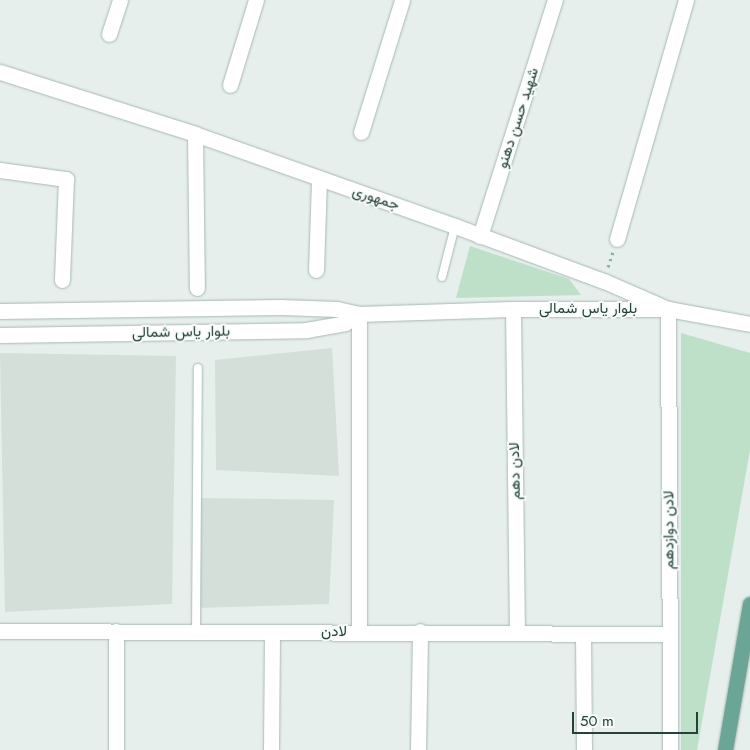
<!DOCTYPE html>
<html>
<head>
<meta charset="utf-8">
<style>
  body { margin:0 }
  #map { position:relative; width:750px; height:750px; overflow:hidden; background:#e6efeb; font-family:Jost,Vazirmatn,sans-serif }
  div>[style] { position:absolute }
  .built>* { inset:0; background:#d4dfda }
  .green>* { inset:0; background:#bfe0c8 }
  .path>* { height:3px; margin-top:-1.5px; transform-origin:0; background:repeating-linear-gradient(90deg,#86b3a5 0 2.5px,transparent 0 6.5px) }
  .roads { filter:drop-shadow(0 0 1px #a8b8b2) drop-shadow(0 0 1px #a8b8b2) }
  .service>* { height:8px; margin:-4px; padding:0 4px; transform-origin:4px; border-radius:4px; background:#fff }
  .minor>* { height:15px; margin:-7.5px; padding:0 7.5px; transform-origin:7.5px; border-radius:7.5px; background:#fff }
  .tertiary>* { height:15px; margin:-7.5px; padding:0 7.5px; transform-origin:7.5px; border-radius:7.5px; background:#fff }
  .primary>* { height:15px; margin:-7.5px; padding:0 7.5px; transform-origin:7.5px; border-radius:7.5px; background:#6aa596 }
  span { translate:-50% -50%; white-space:nowrap; text-align:center; line-height:1.15; -webkit-text-stroke:4px #f7fbf9; paint-order:stroke }
  .street-label { font-size:15px; color:#24423a }
  .scale { position:absolute; left:572px; top:712px; width:126px; height:22px; box-sizing:border-box; border:2px solid #24423a; border-top:0; padding-left:6px; font-size:15px; line-height:18px; white-space:nowrap; color:#24423a; -webkit-text-stroke:4px #f7fbf9; paint-order:stroke }
</style>
</head>
<body>
<div id="map">
  <div class="built">
    <div style="clip-path:polygon(332px 348px,339px 476px,216px 470px,215px 360px)"></div>
    <div style="clip-path:polygon(0 353px,176px 356px,172px 604px,5px 612px)"></div>
    <div style="clip-path:polygon(197px 498px,334px 500px,329px 604px,197px 608px)"></div>
  </div>
  <div class="green">
    <div style="clip-path:polygon(470px 246px,569px 279px,581px 295px,456px 298px)"></div>
    <div style="clip-path:polygon(681px 333px,750px 353px,750px 450px,697px 750px,681px 750px)"></div>
  </div>
  <div class="path">
    <div style="left:608px;top:267px;width:16px;rotate:-72deg"></div>
  </div>
  <div class="roads">
    <div class="service">
      <div style="left:442px;top:277px;width:53px;rotate:-75.7deg"></div>
      <div style="left:196px;top:632px;width:264px;rotate:-89.6deg"></div>
    </div>
    <div class="minor">
      <div style="left:109px;top:34px;width:36px;rotate:-72deg"></div>
      <div style="left:230px;top:85px;width:89px;rotate:-73deg"></div>
      <div style="left:361px;top:132px;width:138px;rotate:-72.7deg"></div>
      <div style="left:195px;top:134px;width:154px;rotate:89.3deg"></div>
      <div style="left:0;top:170px;width:67px;rotate:7.8deg"></div>
      <div style="left:66px;top:179px;width:101px;rotate:92.3deg"></div>
      <div style="left:617px;top:239px;width:249px;rotate:-73.9deg"></div>
      <div style="left:316px;top:270px;width:92px;rotate:-88.1deg"></div>
      <div style="left:513px;top:309px;width:324px;rotate:89.3deg"></div>
      <div style="left:668px;top:309px;width:441px;rotate:89.7deg"></div>
      <div style="left:359px;top:314px;width:318px;rotate:90deg"></div>
      <div style="left:0;top:631px;width:669px;rotate:0.26deg"></div>
      <div style="left:583px;top:634px;width:116px;rotate:89.5deg"></div>
      <div style="left:116px;top:750px;width:119px;rotate:-90deg"></div>
      <div style="left:271px;top:750px;width:118px;rotate:-89.5deg"></div>
      <div style="left:418px;top:750px;width:119px;rotate:-89deg"></div>
    </div>
    <div class="tertiary">
      <div style="left:0;top:72px;width:205px;rotate:17.6deg"></div>
      <div style="left:195px;top:134px;width:276px;rotate:19.5deg"></div>
      <div style="left:455px;top:226px;width:159px;rotate:20.3deg"></div>
      <div style="left:604px;top:281px;width:70px;rotate:23.6deg"></div>
      <div style="left:668px;top:309px;width:83px;rotate:10.4deg"></div>
      <div style="left:480px;top:236px;width:248px;rotate:-72.4deg"></div>
      <div style="left:0;top:311px;width:281px;rotate:-0.8deg"></div>
      <div style="left:281px;top:307px;width:56px;rotate:2deg"></div>
      <div style="left:337px;top:309px;width:23px;rotate:13deg"></div>
      <div style="left:359px;top:314px;width:154px;rotate:-1.9deg"></div>
      <div style="left:513px;top:309px;width:150px"></div>
      <div style="left:0;top:335px;width:306px;rotate:-0.9deg"></div>
      <div style="left:306px;top:330px;width:40px;rotate:-10deg"></div>
      <div style="left:345px;top:323px;width:17px;rotate:-33deg"></div>
    </div>
    <div class="primary">
      <div style="left:725px;top:750px;width:148px;rotate:-80.3deg"></div>
    </div>
  </div>
  <div class="street-label">
    <span style="left:518px;top:118px;rotate:-72deg">شهید حسن دهنو</span>
    <span style="left:376px;top:198px;rotate:19deg">جمهوری</span>
    <span style="left:588px;top:309px">بلوار یاس شمالی</span>
    <span style="left:181px;top:332px;rotate:-1deg">بلوار یاس شمالی</span>
    <span style="left:515px;top:471px;rotate:-91deg">لادن دهم</span>
    <span style="left:669px;top:530px;rotate:-90deg">لادن دوازدهم</span>
    <span style="left:334px;top:632px">لادن</span>
  </div>
  <div class="scale">50 m</div>
</div>
</body>
</html>
